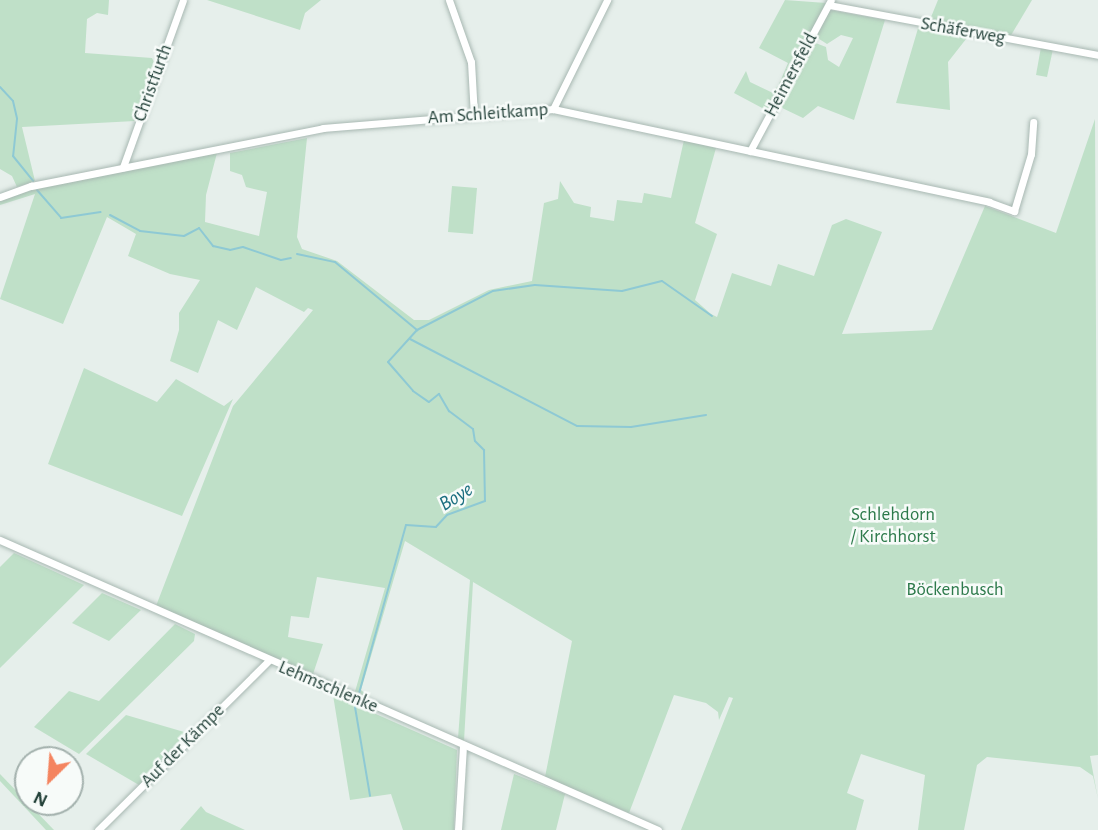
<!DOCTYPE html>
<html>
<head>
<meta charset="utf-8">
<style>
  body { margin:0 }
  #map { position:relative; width:1098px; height:830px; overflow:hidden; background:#e6efeb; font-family:"Alegreya Sans",sans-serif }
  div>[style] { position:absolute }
  .green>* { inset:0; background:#bfe0c8 }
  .stream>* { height:2px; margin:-1px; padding:0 1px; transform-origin:1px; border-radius:1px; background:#8ec9d4 }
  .roads { filter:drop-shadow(0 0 2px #a8b8b2) drop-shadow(0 0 2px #a8b8b2) }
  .street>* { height:7px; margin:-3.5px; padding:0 3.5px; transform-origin:3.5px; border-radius:3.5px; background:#fff }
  span { translate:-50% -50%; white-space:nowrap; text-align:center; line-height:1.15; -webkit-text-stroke:5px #f7fbf9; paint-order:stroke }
  .street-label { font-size:19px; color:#24423a }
  .park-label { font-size:19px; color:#2d7a4b }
  .water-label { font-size:21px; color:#1c6f80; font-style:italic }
  .north { position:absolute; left:14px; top:746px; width:70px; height:70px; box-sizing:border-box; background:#f7fbf9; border:2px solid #a3b1ad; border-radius:50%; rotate:205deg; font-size:19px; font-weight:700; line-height:28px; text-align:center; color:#24423a }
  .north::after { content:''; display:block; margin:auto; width:24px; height:32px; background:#f4845f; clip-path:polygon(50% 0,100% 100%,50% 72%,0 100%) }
</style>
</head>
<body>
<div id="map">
  <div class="green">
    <div style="clip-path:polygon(0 0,109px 0,108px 15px,97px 13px,87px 19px,85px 53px,152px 58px,155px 64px,135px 121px,22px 127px,35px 181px,17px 187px,12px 176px,0 169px)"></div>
    <div style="clip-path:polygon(207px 0,321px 0,305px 13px,300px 30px)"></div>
    <div style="clip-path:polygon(785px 0,826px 3px,768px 111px,734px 93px,746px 71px,750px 82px,773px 93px,780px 82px,788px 63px,759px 48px)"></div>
    <div style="clip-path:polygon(938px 0,1032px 0,1010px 37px,929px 22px)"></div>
    <div style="clip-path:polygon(830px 10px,885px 20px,854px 120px,818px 106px,803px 118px,778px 106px,813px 42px,826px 47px,828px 60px,839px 67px,853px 38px,841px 35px,827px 44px,816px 37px)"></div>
    <div style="clip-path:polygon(919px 25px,970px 34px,948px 62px,950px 110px,896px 103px)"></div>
    <div style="clip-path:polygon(1041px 47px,1053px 49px,1047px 77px,1036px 75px)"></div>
    <div style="clip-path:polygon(1095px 119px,1098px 755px,1090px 756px,1098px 799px,1093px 776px,1080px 767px,987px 757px,977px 765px,964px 830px,918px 830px,925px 775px,861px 754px,847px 793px,864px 800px,856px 830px,681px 830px,733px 698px,729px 697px,719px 720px,718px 712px,706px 703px,674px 695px,629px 813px,545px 777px,572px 641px,473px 582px,464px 741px,458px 738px,470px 580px,405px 541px,361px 690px,375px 703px,354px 695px,385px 588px,317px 577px,309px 618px,291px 616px,288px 637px,323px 644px,312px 677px,156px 606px,233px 406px,313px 310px,308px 308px,304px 312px,256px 287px,237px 330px,218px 320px,198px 373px,170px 361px,179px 330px,179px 313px,200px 280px,170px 274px,128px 256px,136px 234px,107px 217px,63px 324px,0 299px,35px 194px,0 205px,0 200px,50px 185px,217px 153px,206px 195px,205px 222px,259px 236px,267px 192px,246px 187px,242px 175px,230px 171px,230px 153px,307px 138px,297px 237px,302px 249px,337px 261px,414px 320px,429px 320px,489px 290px,532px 281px,544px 203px,558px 199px,560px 181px,574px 203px,591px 207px,590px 217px,614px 221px,617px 200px,642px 203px,644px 193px,671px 198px,684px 140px,716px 148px,695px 223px,717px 234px,695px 300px,711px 314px,717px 317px,732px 273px,771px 286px,778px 264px,814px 276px,832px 225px,846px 219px,882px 232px,842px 334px,932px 330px,985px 206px,1056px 233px)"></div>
    <div style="clip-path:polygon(452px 186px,477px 188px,473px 234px,448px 232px)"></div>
    <div style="clip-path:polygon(84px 368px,157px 402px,176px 379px,224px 406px,233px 399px,182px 516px,48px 464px)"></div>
    <div style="clip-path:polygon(14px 553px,84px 585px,0 668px,0 567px)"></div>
    <div style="clip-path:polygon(102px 593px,141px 610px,109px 641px,72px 623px)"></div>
    <div style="clip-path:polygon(175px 624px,195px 634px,194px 641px,79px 754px,34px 727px,69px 691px,99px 701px)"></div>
    <div style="clip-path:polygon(333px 695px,457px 750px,454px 830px,403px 830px,391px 794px,350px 800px)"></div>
    <div style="clip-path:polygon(126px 715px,191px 734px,139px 785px,86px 754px)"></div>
    <div style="clip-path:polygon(0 774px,54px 830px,46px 830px,0 781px)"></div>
    <div style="clip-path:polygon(514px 774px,565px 794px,556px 830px,501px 830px)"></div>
    <div style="clip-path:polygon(201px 806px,206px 812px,245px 830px,180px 830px)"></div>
  </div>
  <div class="stream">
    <div style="left:0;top:87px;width:19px;rotate:47deg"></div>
    <div style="left:13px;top:101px;width:18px;rotate:77deg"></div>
    <div style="left:17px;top:119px;width:37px;rotate:96deg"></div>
    <div style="left:13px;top:156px;width:32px;rotate:51deg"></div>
    <div style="left:37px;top:190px;width:37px;rotate:49deg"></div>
    <div style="left:61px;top:218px;width:40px;rotate:-8.5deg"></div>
    <div style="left:110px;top:215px;width:34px;rotate:28deg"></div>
    <div style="left:140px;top:231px;width:44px;rotate:6.5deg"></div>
    <div style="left:184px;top:236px;width:17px;rotate:-28deg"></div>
    <div style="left:199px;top:228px;width:23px;rotate:52deg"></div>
    <div style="left:213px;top:246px;width:17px;rotate:13deg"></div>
    <div style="left:230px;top:250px;width:13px;rotate:-13deg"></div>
    <div style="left:243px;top:247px;width:40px;rotate:18.9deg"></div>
    <div style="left:281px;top:260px;width:10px;rotate:-11deg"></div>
    <div style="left:297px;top:254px;width:39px;rotate:12deg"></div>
    <div style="left:335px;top:262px;width:107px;rotate:39.7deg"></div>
    <div style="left:417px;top:330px;width:43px;rotate:132.2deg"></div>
    <div style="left:388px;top:362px;width:38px;rotate:49deg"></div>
    <div style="left:413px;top:391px;width:19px;rotate:35deg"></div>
    <div style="left:429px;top:402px;width:13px;rotate:-39deg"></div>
    <div style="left:439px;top:394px;width:20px;rotate:60deg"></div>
    <div style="left:449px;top:411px;width:30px;rotate:37deg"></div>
    <div style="left:473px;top:429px;width:12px;rotate:81deg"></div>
    <div style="left:475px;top:441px;width:13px;rotate:45deg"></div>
    <div style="left:484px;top:450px;width:51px;rotate:88.9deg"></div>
    <div style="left:485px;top:501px;width:40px;rotate:159.8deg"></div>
    <div style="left:447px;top:515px;width:16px;rotate:133deg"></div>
    <div style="left:436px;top:527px;width:30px;rotate:-176deg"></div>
    <div style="left:406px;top:525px;width:174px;rotate:105.6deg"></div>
    <div style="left:417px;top:330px;width:85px;rotate:-27.2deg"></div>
    <div style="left:493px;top:291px;width:42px;rotate:-8.1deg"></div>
    <div style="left:535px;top:285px;width:87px;rotate:3.9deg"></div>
    <div style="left:622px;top:291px;width:41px;rotate:-14deg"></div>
    <div style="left:662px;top:281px;width:61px;rotate:35deg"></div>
    <div style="left:410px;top:339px;width:188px;rotate:27.5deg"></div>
    <div style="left:577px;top:426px;width:54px;rotate:1.1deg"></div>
    <div style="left:631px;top:427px;width:76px;rotate:-9.1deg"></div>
    <div style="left:355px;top:707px;width:90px;rotate:80.4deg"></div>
  </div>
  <div class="roads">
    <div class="street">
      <div style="left:449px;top:0;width:66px;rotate:70.5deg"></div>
      <div style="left:471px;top:62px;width:53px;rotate:86.8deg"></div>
      <div style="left:829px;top:5px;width:274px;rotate:10.5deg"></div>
      <div style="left:553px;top:109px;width:122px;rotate:-63.6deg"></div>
      <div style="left:750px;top:151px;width:171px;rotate:-61.8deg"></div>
      <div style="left:123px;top:167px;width:177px;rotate:-70.2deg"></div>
      <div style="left:0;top:197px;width:33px;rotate:-20deg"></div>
      <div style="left:31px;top:186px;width:298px;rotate:-11.2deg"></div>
      <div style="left:323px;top:128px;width:231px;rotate:-4.7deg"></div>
      <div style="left:553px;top:109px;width:446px;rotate:12deg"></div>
      <div style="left:989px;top:202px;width:27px;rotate:20deg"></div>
      <div style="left:1014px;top:211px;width:59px;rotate:-73.4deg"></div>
      <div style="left:1031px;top:154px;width:32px;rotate:-86deg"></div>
      <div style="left:0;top:540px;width:719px;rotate:23.78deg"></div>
      <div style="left:98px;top:830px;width:240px;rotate:-44.8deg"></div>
      <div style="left:458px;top:830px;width:85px;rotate:-86.6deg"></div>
    </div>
  </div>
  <div class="street-label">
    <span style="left:963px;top:31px;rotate:10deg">Schäferweg</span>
    <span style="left:791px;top:75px;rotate:-62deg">Heimersfeld</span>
    <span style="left:153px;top:83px;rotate:-70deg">Christfurth</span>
    <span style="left:488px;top:114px;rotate:-4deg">Am Schleitkamp</span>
    <span style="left:328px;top:687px;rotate:23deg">Lehmschlenke</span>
    <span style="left:183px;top:746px;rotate:-45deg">Auf der Kämpe</span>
  </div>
  <div class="park-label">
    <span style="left:893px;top:526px">Schlehdorn<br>/ Kirchhorst</span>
    <span style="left:955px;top:590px">Böckenbusch</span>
  </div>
  <div class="water-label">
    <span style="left:456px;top:497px;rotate:-31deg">Boye</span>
  </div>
  <div class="north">N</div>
</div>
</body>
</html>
